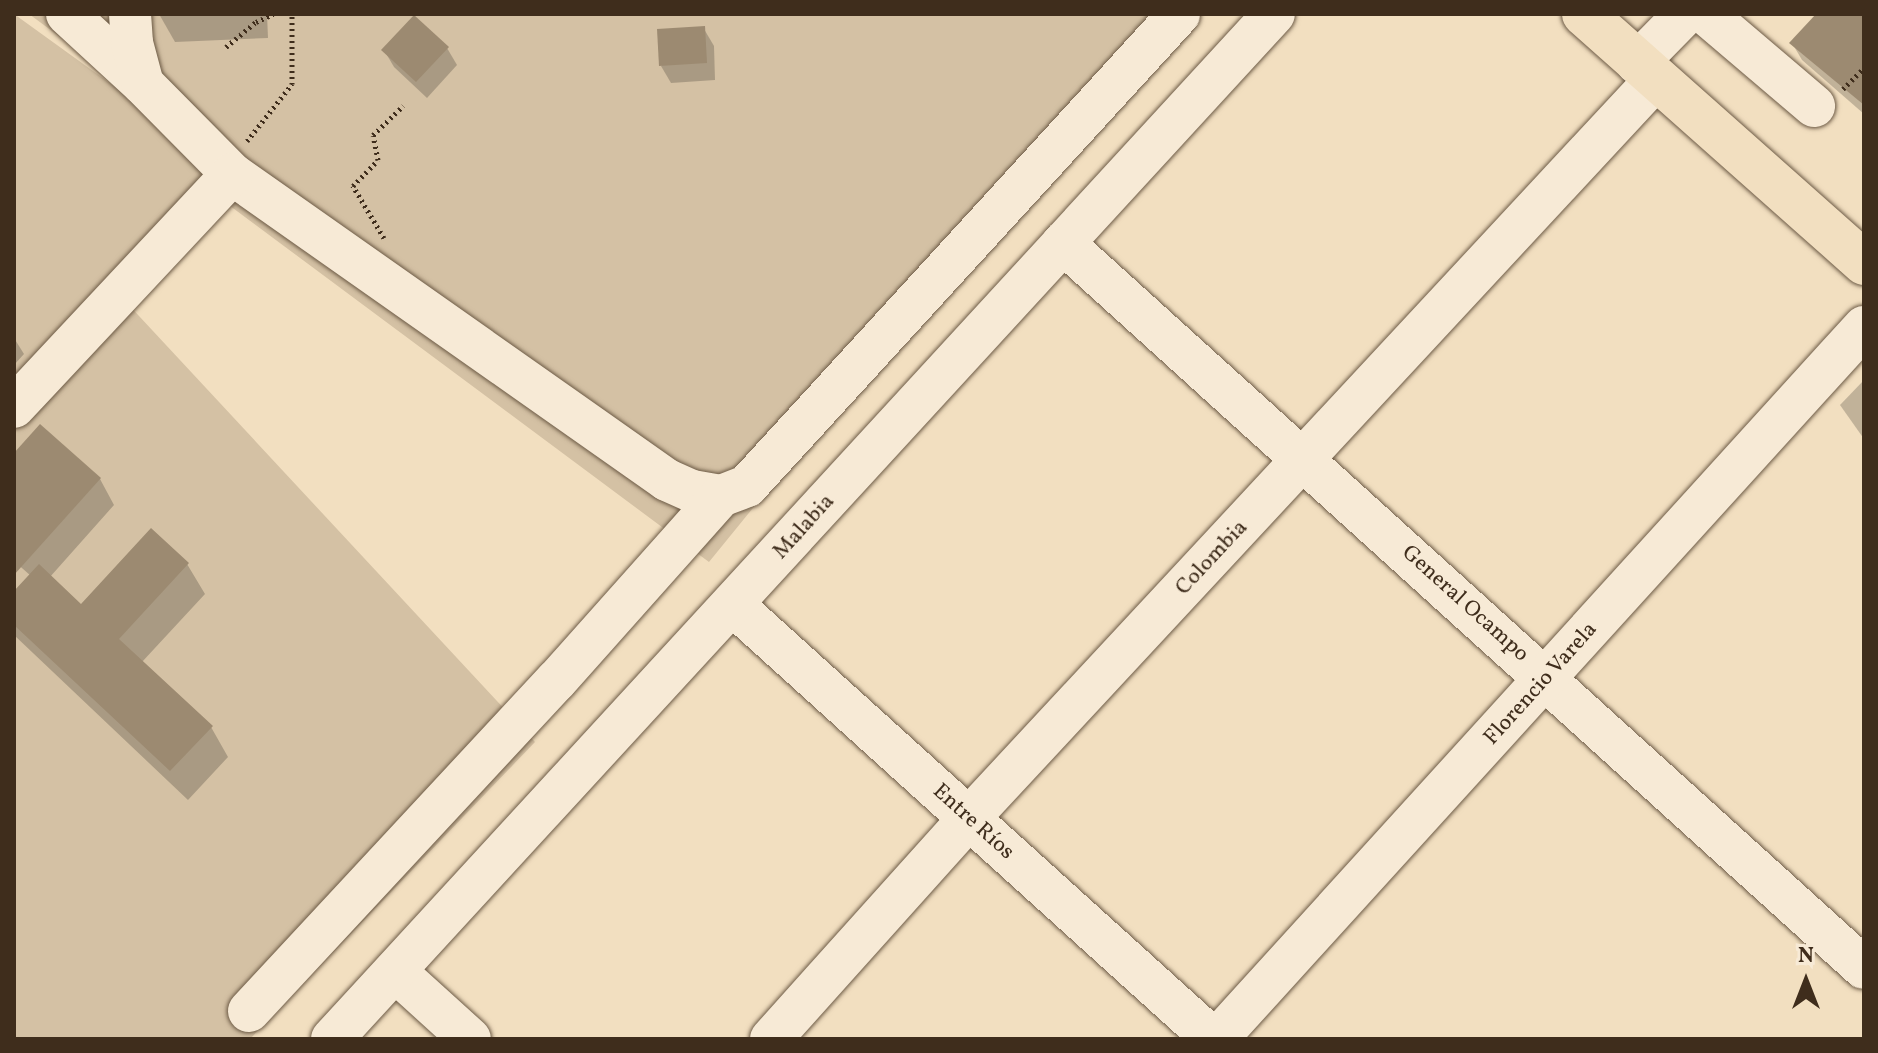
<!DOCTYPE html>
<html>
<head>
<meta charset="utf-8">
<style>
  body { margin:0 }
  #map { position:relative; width:1878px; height:1053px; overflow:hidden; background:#f2dfc0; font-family:Vollkorn,serif }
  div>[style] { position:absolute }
  .green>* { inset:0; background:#d4c1a4 }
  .shadow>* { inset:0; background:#0003 }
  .building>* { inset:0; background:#9c8a71 }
  .path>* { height:5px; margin-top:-2.5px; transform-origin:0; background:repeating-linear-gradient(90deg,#3f2d1c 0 2px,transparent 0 6px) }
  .roads { filter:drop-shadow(0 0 2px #6c5a45) drop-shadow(0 0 2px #6c5a45) }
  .minor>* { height:42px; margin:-21px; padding:0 21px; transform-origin:21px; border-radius:21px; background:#f7ead6 }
  .major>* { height:44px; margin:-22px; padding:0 22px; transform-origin:22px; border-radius:22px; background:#f2dfc0 }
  span { translate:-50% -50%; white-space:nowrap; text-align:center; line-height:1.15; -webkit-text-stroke:6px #f7ead6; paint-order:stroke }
  .street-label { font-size:22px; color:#3f2d1c }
  .frame { position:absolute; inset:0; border:16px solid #3f2d1c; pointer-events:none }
  .north { position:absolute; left:1766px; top:941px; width:80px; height:80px; -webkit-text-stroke:6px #f7ead6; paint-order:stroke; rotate:0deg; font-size:22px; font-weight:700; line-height:32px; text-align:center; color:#3f2d1c }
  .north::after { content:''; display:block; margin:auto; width:28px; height:36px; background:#3f2d1c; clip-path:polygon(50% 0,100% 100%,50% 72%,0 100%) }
</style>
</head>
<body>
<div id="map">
  <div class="green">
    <div style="clip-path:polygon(14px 14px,664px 483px,29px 14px,1155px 14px,709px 562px,214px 194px,126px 302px,535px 742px,250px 1039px,14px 1039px)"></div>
  </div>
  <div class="shadow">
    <div style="clip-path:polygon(159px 14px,267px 14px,268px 38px,175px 42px)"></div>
    <div style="clip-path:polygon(1818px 14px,1864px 14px,1864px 114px,1802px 60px,1792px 43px)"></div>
    <div style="clip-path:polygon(704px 29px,714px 46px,715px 80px,671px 83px,661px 66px)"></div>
    <div style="clip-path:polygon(447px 48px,457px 65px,427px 98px,394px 67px,384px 50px)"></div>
    <div style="clip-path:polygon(14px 338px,24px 354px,14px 365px)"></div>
    <div style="clip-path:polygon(1864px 380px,1864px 439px,1840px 405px)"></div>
    <div style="clip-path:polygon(14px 456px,100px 479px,114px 505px,50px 577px,81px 606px,187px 564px,205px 594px,142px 662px,211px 727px,228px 757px,188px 800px,14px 635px,14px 594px,31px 576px,14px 561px)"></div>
  </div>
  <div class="building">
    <div style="clip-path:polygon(1816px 14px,1864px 14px,1864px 105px,1789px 43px)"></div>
    <div style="clip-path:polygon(414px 15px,449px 47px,416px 82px,381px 50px)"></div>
    <div style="clip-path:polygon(705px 26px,707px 63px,659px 66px,657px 29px)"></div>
    <div style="clip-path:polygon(40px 424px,101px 478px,14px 575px,14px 453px)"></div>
    <div style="clip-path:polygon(151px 528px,189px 563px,119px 639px,213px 726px,170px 771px,14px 625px,14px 591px,39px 564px,81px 604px)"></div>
  </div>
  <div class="path">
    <div style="left:226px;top:47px;width:39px;rotate:-40deg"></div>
    <div style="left:256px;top:22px;width:19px;rotate:-25deg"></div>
    <div style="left:1843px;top:89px;width:30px;rotate:-45deg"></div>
    <div style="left:247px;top:141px;width:73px;rotate:-51.7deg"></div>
    <div style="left:292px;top:84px;width:70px;rotate:-90deg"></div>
    <div style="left:384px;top:238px;width:61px;rotate:-120.8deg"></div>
    <div style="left:353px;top:186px;width:36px;rotate:-46deg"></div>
    <div style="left:378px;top:160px;width:25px;rotate:-101deg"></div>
    <div style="left:373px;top:135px;width:42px;rotate:-44deg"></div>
  </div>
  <div class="roads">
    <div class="minor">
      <div style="left:67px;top:14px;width:103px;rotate:42.6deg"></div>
      <div style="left:143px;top:84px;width:127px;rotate:45.3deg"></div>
      <div style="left:232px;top:174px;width:532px;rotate:35.12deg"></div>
      <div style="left:667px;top:480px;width:27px;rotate:24deg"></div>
      <div style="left:692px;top:491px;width:29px;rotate:10deg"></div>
      <div style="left:721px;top:496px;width:28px;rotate:-21deg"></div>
      <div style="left:747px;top:486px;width:640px;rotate:-47.53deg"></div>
      <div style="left:130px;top:14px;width:29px;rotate:86deg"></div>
      <div style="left:132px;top:43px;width:42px;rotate:75deg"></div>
      <div style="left:1706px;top:14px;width:142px;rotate:40.4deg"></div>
      <div style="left:1637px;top:63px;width:69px;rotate:-45.6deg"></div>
      <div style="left:1063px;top:243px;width:1080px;rotate:42.15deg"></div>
      <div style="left:14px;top:407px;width:319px;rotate:-46.9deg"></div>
      <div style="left:733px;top:605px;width:647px;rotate:42.12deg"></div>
      <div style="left:395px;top:971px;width:101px;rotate:42.2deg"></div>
      <div style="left:249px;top:1011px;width:451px;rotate:-47.1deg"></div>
      <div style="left:556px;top:681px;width:248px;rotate:-48.3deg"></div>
      <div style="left:332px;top:1039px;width:1392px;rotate:-47.42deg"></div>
      <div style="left:771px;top:1039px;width:297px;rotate:-48.1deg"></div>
      <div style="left:969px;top:818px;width:1008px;rotate:-47.09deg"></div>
      <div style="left:1217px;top:1039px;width:962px;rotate:-47.74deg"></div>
    </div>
    <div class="major">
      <div style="left:1584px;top:14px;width:375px;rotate:41.6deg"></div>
    </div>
  </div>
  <div class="street-label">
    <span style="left:804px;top:527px;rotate:-48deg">Malabia</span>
    <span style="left:1212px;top:558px;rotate:-47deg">Colombia</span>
    <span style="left:1465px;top:604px;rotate:42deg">General Ocampo</span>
    <span style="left:1541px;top:684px;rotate:-48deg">Florencio Varela</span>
    <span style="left:973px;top:822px;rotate:42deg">Entre Ríos</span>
  </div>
  <div class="frame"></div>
  <div class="north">N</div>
</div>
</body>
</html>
